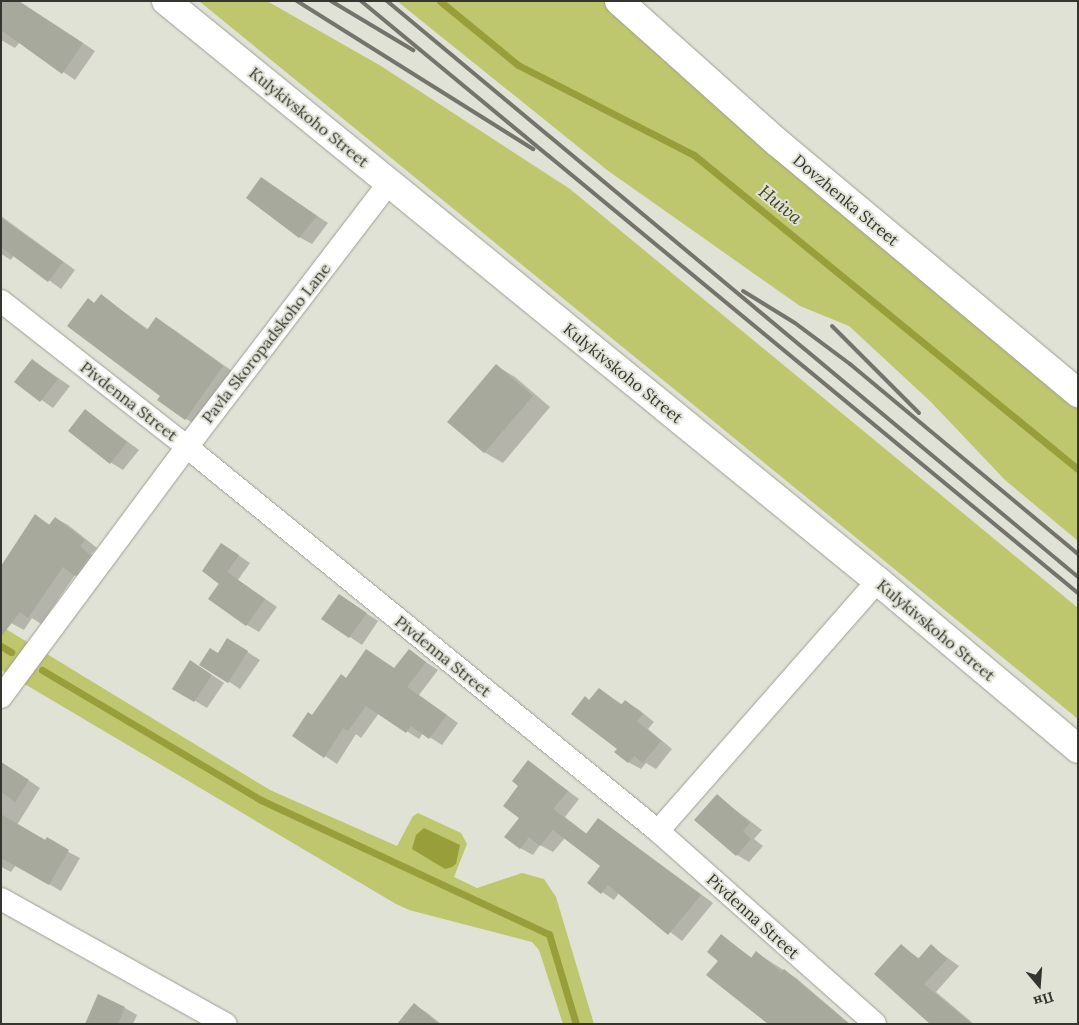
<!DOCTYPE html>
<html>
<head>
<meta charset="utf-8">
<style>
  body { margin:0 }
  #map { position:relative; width:1079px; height:1025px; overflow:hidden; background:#e1e2d6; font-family:Lora,serif }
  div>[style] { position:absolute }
  .green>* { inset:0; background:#bec66e }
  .water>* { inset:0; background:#979e3a }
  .shadow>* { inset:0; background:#0003 }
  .stream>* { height:7px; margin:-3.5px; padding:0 3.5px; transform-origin:3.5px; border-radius:3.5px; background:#979e3a }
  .building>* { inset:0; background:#a7a99d }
  .roads { filter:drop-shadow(0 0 1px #9c9e92) drop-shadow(0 0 1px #9c9e92) }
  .minor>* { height:22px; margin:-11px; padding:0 11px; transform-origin:11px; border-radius:11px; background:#fff }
  .tertiary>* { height:28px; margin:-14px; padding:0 14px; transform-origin:14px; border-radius:14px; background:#fff }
  .rail>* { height:4px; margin:-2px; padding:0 2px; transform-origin:2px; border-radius:2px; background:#74746d }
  span { translate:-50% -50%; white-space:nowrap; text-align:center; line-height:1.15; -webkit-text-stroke:4px #e1e2d6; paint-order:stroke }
  .street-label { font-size:16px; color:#353530 }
  .water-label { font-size:18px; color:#41441b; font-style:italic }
  .frame { position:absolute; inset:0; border:2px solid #353530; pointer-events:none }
  .north { position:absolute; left:1014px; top:960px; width:50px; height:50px; -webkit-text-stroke:4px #e1e2d6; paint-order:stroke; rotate:162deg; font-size:14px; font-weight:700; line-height:20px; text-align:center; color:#353530 }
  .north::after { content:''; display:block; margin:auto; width:18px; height:22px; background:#353530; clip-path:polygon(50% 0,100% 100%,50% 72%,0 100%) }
</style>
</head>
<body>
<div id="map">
  <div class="green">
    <div style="clip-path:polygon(199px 1px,267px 1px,381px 66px,570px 189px,1078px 608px,1078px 719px)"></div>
    <div style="clip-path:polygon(397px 1px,619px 1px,1078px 393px,1078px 541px,1005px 480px,931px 402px,849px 326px,800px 306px,607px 170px)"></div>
    <div style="clip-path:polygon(1px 626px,270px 790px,397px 846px,413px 816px,418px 813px,461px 833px,467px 844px,454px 877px,477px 888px,522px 873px,544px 879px,556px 897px,594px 1024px,563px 1024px,539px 950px,532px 942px,409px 910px,396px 904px,1px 670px)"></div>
  </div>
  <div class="water">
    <div style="clip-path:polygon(424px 828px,460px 845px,456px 864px,452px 867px,445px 869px,412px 849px,416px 835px)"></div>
  </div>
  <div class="shadow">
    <div style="clip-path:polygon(19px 1px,95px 51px,75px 80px,20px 42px,15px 48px,1px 40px,1px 2px)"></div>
    <div style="clip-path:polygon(273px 186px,328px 223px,312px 244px,299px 237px)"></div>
    <div style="clip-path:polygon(1px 216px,75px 270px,61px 289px,14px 255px,11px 260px,1px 254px)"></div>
    <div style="clip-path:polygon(101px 296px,149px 330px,156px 319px,173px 329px,239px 376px,202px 428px,186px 419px,162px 396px,89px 300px,95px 304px)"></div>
    <div style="clip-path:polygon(32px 360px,70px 386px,53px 408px,16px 382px)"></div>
    <div style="clip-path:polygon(496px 366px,515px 377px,550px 407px,503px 463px,484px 452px)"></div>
    <div style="clip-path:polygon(86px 411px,139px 450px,123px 470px,110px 462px)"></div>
    <div style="clip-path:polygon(35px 516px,50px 525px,55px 518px,68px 525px,97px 548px,91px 554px,102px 563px,88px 582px,75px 575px,41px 624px,32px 618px,24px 630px,11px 623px)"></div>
    <div style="clip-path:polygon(234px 552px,250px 563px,238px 580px,277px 607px,259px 632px,247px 625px,221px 583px)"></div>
    <div style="clip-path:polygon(339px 595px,378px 621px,362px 645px,323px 619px)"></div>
    <div style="clip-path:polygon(240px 647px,260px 660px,240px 689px,228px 681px,219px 654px)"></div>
    <div style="clip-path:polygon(366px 650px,395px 669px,409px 651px,438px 670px,419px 695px,458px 723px,442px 745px,423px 733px,419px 739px,379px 713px,361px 738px,356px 734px,337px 764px,325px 756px,313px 716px,347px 679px)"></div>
    <div style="clip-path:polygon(203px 669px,224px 683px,207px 708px,174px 688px)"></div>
    <div style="clip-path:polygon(599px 689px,623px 705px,626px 702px,638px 709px,654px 722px,648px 729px,672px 749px,656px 769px,646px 763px,641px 769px,628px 762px,619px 748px,590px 701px)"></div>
    <div style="clip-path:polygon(1px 762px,40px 788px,17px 825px,80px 858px,61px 891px,16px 865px,11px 872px,1px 867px)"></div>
    <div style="clip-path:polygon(529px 762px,579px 799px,565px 817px,587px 834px,599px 819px,713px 903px,682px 941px,619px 893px,614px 900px,602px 892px,601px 865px,565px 838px,553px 852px,540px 845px,533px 855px,520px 848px,520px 786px)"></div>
    <div style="clip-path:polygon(717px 796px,762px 830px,754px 839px,763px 846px,749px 862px,737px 855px)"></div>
    <div style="clip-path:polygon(722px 936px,752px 958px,757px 953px,796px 978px,850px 1024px,769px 1024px,719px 961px)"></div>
    <div style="clip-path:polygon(902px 946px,920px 959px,931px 946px,959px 966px,936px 992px,974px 1024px,933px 1024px)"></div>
    <div style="clip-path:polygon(414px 1005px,426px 1012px,441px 1024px,399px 1024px)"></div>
    <div style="clip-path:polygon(125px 1008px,137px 1015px,133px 1024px,86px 1024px)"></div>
  </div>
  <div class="stream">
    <div style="left:440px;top:1px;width:101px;rotate:39.4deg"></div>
    <div style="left:518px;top:65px;width:198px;rotate:27.1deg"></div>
    <div style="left:694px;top:155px;width:496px;rotate:39.3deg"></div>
    <div style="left:1px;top:646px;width:12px;rotate:31deg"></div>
    <div style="left:42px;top:670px;width:255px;rotate:30.7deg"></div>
    <div style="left:261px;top:800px;width:318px;rotate:25deg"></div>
    <div style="left:549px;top:934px;width:94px;rotate:73.3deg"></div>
  </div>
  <div class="building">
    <div style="clip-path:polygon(1px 1px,18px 1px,83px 43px,62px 74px,1px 30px)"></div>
    <div style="clip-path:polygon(261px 177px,317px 216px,299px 238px,246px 198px)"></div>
    <div style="clip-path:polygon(1px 218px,63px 262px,48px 282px,1px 247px)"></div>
    <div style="clip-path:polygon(101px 294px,147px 330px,156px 317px,223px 366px,185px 420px,157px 400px,160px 396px,67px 326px,88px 298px,94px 303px)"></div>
    <div style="clip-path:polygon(32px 359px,58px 379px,40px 402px,14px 382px)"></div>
    <div style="clip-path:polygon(496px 364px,533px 396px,484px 453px,447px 422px)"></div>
    <div style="clip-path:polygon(85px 409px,127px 442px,110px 464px,68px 431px)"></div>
    <div style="clip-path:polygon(35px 514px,49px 525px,55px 517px,85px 540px,80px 546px,90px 555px,75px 576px,63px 567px,28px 618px,20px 612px,1px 637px,1px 566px)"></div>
    <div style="clip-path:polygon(221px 543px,239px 555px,219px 584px,202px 571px)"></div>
    <div style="clip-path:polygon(227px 572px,265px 599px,246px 626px,208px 599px)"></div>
    <div style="clip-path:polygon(339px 594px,367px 613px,349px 638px,321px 619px)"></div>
    <div style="clip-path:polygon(227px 638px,248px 651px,228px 683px,199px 665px,210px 648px,218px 653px)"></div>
    <div style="clip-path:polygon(366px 649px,394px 668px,409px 649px,426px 662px,407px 687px,447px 715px,429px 739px,411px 726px,406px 733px,366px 706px,348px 731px,343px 728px,324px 758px,292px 736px,308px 712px,312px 715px,341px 674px,346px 678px)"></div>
    <div style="clip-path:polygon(190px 660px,212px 675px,194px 702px,172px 689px)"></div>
    <div style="clip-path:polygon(599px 688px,621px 705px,625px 700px,643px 714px,637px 721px,661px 741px,643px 763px,634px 756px,628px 763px,614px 752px,617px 749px,571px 714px,585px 696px,589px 700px)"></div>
    <div style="clip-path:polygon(528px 760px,568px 791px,553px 809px,586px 834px,598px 818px,701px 895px,668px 935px,608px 885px,601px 894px,587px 883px,600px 866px,553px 830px,540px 846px,529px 837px,520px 849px,504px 837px,519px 818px,503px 806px,518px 786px,512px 781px)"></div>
    <div style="clip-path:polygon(1px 762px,29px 780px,15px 802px,1px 792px)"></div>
    <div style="clip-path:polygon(717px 794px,750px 823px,743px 831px,751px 839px,736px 856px,694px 820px)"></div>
    <div style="clip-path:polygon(1px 814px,45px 840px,47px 837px,69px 850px,49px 885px,1px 858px)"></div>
    <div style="clip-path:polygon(721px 934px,751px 958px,756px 951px,781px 972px,784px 969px,849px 1024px,768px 1024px,706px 975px,718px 961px,707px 952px)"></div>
    <div style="clip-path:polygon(901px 944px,918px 959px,931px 944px,947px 959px,924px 984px,972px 1024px,930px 1024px,874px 974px)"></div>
    <div style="clip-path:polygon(98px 994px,125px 1007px,118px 1024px,85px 1024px)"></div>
    <div style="clip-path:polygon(414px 1003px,439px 1024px,397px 1024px)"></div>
  </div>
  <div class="roads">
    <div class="minor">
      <div style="left:1px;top:301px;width:236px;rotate:38.1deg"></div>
      <div style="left:187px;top:447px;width:608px;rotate:39.19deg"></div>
      <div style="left:658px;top:831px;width:290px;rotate:41.6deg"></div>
      <div style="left:1px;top:697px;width:312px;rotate:-53.4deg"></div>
      <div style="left:187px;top:447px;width:332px;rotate:-52.6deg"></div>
      <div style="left:658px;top:831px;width:333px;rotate:-48.7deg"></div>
      <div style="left:1px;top:899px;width:257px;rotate:29.1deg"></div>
    </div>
    <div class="tertiary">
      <div style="left:166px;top:1px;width:918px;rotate:39.17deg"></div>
      <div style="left:878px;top:581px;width:261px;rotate:40deg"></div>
      <div style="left:619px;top:1px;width:213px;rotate:41.8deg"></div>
      <div style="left:778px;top:143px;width:391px;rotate:39.8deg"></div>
    </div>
  </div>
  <div class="rail">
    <div style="left:297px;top:1px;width:279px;rotate:32.1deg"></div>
    <div style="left:331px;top:1px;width:96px;rotate:30.9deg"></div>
    <div style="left:361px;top:1px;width:930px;rotate:39.55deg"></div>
    <div style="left:387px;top:1px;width:900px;rotate:39.81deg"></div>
    <div style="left:743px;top:291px;width:61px;rotate:31.6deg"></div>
    <div style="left:795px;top:323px;width:69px;rotate:36.7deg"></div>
    <div style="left:850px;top:364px;width:297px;rotate:39.8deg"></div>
    <div style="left:832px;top:326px;width:123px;rotate:45deg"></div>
  </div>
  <div class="street-label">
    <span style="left:309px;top:117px;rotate:39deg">Kulykivskoho Street</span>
    <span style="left:846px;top:200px;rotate:40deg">Dovzhenka Street</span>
    <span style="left:266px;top:343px;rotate:-52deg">Pavla Skoropadskoho Lane</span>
    <span style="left:623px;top:373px;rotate:39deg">Kulykivskoho Street</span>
    <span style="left:129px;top:401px;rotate:38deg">Pivdenna Street</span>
    <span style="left:936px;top:630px;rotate:40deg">Kulykivskoho Street</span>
    <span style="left:443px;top:656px;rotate:39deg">Pivdenna Street</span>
    <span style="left:753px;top:916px;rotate:42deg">Pivdenna Street</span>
  </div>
  <div class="water-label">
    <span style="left:780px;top:205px;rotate:39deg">Huiva</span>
  </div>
  <div class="frame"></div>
  <div class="north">Пн</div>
</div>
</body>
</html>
